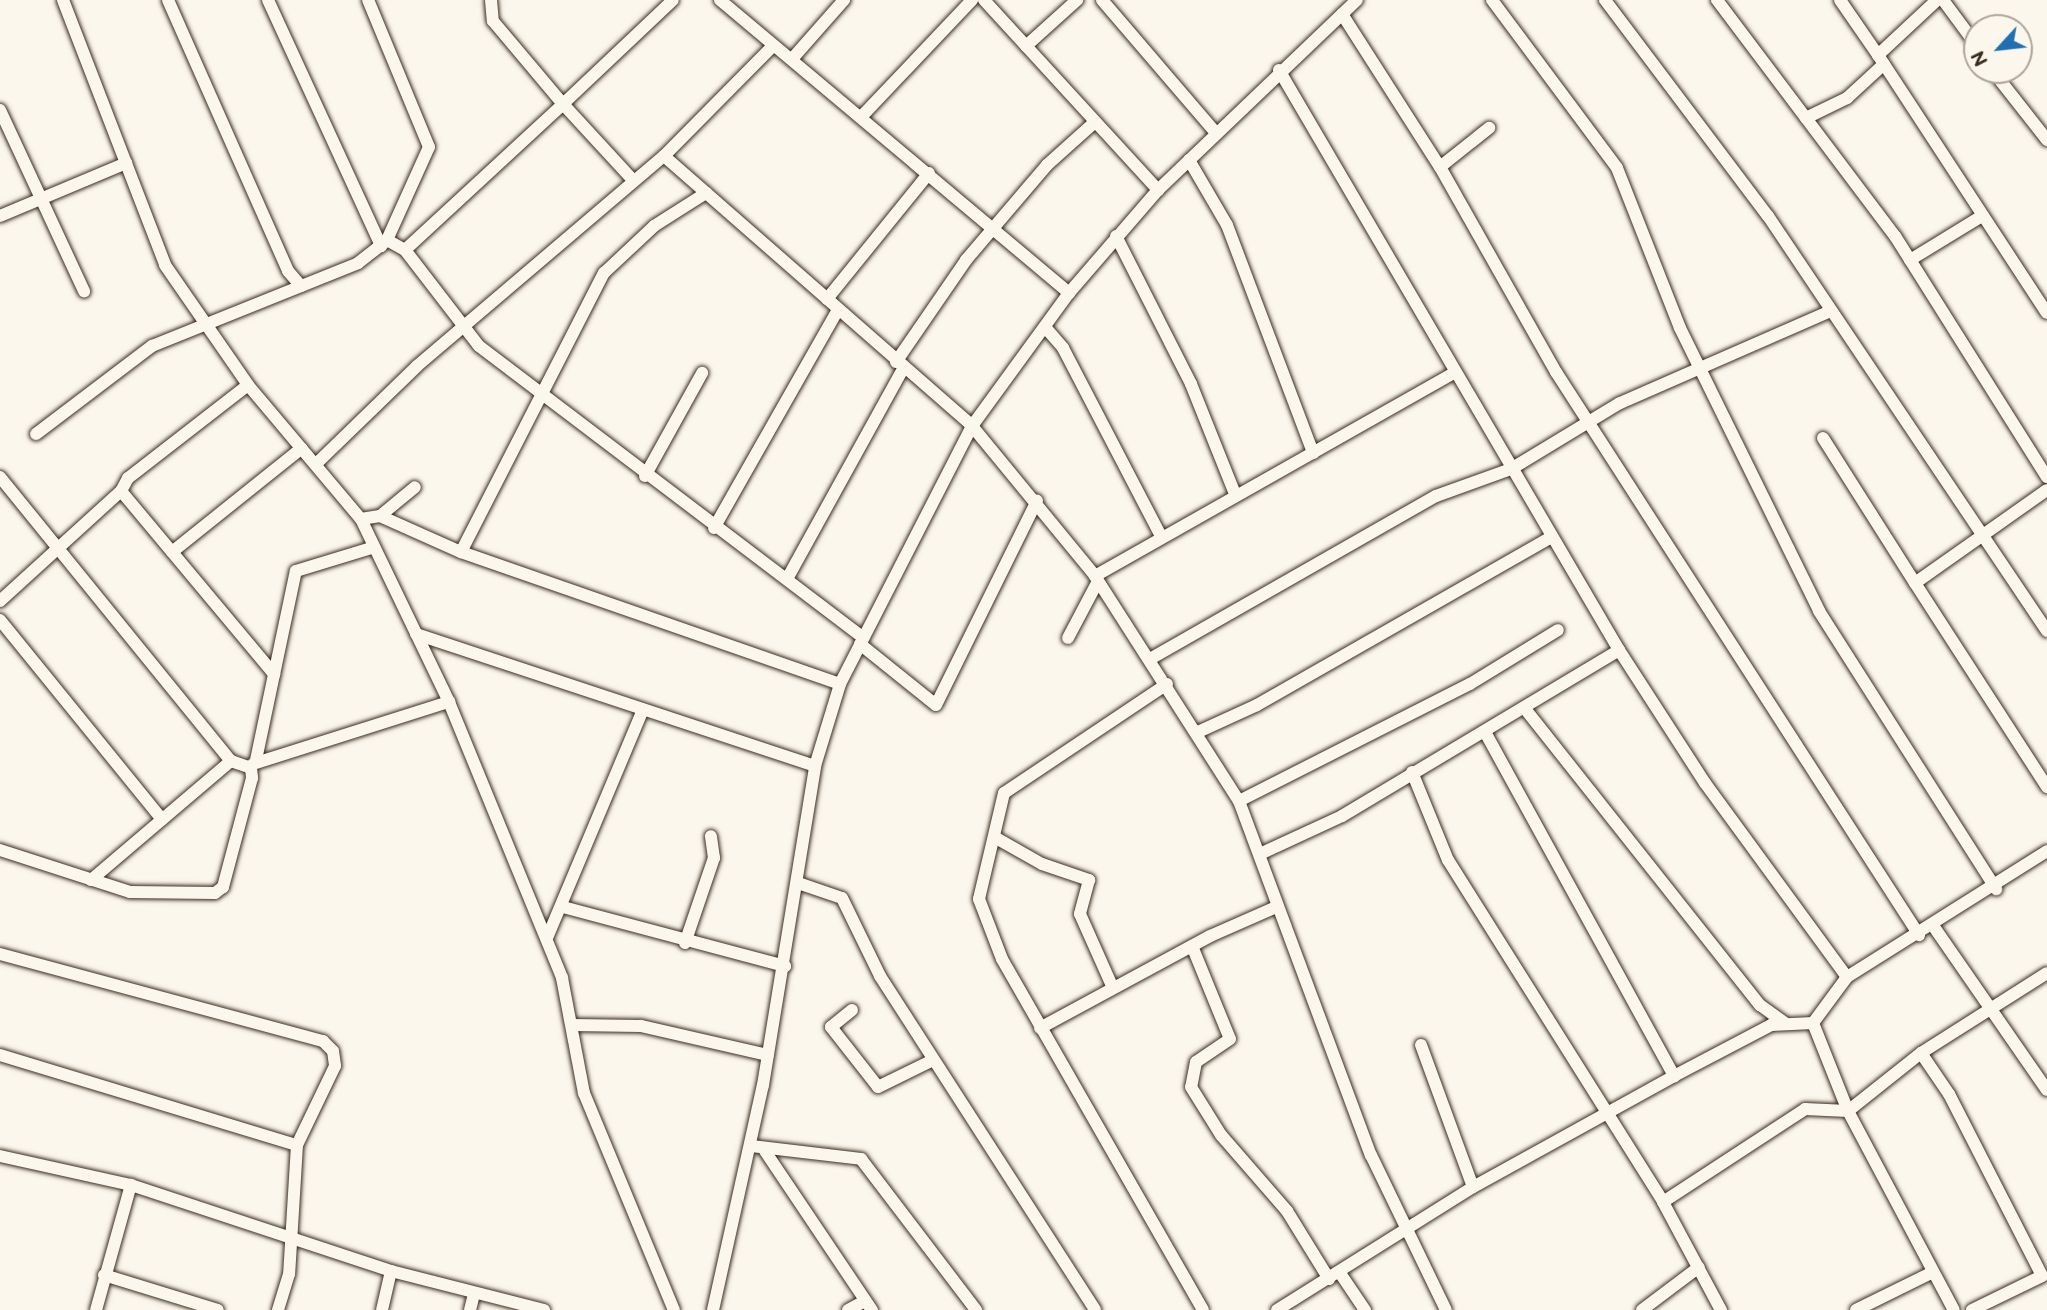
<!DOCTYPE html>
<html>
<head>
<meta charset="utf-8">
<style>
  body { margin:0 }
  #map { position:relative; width:2047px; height:1310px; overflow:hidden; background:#fbf7ec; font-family:"Balsamiq Sans",sans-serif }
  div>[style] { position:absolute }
  .roads { filter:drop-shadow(0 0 2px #3b2a1e) drop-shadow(0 0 2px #3b2a1e) }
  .minor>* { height:12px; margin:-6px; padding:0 6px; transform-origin:6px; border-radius:6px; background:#fbf7ec }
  span { translate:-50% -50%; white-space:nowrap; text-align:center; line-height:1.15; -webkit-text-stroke:6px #fbf7ec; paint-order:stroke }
  .north { position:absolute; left:1963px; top:14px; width:70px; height:70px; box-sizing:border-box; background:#fbf7ec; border:2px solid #aea59a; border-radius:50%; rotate:243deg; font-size:19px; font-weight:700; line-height:28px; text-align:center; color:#3b2a1e }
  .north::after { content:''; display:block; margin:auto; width:24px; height:32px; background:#1f6fb2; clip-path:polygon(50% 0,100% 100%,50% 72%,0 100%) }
</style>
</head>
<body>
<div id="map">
  <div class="roads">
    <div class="minor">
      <div style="left:63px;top:0;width:284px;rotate:68.9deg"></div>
      <div style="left:165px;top:265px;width:146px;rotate:55.3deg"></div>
      <div style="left:248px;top:385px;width:175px;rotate:49.9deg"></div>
      <div style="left:361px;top:519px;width:203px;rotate:64.3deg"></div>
      <div style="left:449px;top:702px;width:298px;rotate:67.7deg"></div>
      <div style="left:562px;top:978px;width:117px;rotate:79.2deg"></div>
      <div style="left:584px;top:1093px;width:235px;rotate:67.5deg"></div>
      <div style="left:168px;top:0;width:296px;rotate:66.1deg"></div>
      <div style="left:288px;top:271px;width:20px;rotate:49deg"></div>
      <div style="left:268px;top:0;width:271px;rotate:65.3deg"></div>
      <div style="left:491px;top:0;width:21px;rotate:85deg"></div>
      <div style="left:493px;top:21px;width:109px;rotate:49.9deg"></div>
      <div style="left:563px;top:104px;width:151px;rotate:-43.4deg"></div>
      <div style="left:720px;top:0;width:456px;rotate:40deg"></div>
      <div style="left:984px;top:0;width:258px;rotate:47.5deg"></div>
      <div style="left:1102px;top:0;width:175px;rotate:49.4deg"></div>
      <div style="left:1492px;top:0;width:209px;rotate:53.3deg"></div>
      <div style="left:1617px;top:168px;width:172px;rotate:68.5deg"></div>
      <div style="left:1680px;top:328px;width:315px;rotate:63.8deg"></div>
      <div style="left:1819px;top:611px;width:330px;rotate:57.5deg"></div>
      <div style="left:1605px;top:0;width:271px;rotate:53deg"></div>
      <div style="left:1768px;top:216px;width:500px;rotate:56.09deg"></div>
      <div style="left:1717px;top:0;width:296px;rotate:53deg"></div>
      <div style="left:1895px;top:236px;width:285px;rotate:57.8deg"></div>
      <div style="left:1840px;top:0;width:67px;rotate:55.4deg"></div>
      <div style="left:1937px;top:0;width:81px;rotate:137deg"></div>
      <div style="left:1878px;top:55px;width:308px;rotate:56.8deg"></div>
      <div style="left:1943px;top:0;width:57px;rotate:53.5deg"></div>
      <div style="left:1342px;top:14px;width:182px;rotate:57.4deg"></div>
      <div style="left:1440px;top:167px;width:236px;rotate:60.5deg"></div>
      <div style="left:1556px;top:372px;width:670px;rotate:57.19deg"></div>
      <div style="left:1026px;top:46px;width:69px;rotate:-42deg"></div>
      <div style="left:792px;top:59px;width:79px;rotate:-48.6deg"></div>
      <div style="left:1279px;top:70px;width:672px;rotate:59.62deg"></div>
      <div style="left:1619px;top:650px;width:158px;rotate:57.1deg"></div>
      <div style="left:1705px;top:783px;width:240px;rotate:53.8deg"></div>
      <div style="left:1992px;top:70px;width:89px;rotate:51.8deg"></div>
      <div style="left:0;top:110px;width:200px;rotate:65.1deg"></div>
      <div style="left:862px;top:116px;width:160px;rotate:-46.5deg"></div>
      <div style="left:1806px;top:118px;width:46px;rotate:-26deg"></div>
      <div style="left:1847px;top:98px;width:50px;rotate:-42.6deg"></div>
      <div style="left:664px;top:156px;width:410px;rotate:41.2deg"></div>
      <div style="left:972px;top:426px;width:194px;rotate:50.6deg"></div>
      <div style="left:1095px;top:576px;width:267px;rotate:57.4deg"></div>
      <div style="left:1239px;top:801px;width:378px;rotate:69.6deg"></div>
      <div style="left:1371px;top:1155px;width:172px;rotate:64.2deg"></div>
      <div style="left:1189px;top:160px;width:75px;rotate:59.7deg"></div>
      <div style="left:1227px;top:225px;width:244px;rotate:69.3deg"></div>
      <div style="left:1440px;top:167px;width:63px;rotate:-38.5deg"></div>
      <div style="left:0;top:216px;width:137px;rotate:-22.8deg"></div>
      <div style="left:1116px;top:236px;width:166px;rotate:63.1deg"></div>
      <div style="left:1191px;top:384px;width:118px;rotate:68.2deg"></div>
      <div style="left:387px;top:240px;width:21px;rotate:29deg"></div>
      <div style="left:405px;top:250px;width:121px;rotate:52.4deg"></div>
      <div style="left:479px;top:346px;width:482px;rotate:37.2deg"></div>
      <div style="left:405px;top:250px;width:215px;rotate:-42.7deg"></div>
      <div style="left:563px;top:104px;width:103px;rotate:47.4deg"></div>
      <div style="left:1910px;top:260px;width:84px;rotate:-31.4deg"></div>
      <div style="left:827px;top:299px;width:162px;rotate:-51deg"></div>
      <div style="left:1045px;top:327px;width:28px;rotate:49deg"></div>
      <div style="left:1063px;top:348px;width:212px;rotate:62.5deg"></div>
      <div style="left:896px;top:362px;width:124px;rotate:-55.5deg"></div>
      <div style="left:966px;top:260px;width:125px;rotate:-49.5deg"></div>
      <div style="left:1047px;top:165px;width:64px;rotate:-41.9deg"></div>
      <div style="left:248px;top:385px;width:152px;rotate:142.2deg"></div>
      <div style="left:128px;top:478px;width:15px;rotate:118deg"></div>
      <div style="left:121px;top:491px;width:239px;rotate:50.1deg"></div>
      <div style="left:36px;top:434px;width:146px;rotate:-37.2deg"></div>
      <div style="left:152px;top:346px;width:222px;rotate:-21.9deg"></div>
      <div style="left:358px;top:263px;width:37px;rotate:-38deg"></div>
      <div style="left:387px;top:240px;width:102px;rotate:-65.7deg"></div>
      <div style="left:429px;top:147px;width:159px;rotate:-112.5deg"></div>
      <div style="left:1823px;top:438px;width:172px;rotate:57.6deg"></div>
      <div style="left:1915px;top:583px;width:161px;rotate:-35.2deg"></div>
      <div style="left:316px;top:464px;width:141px;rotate:-44.1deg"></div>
      <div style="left:417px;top:366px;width:324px;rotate:-40.4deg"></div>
      <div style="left:664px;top:156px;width:155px;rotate:-45.3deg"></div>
      <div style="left:645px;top:476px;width:118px;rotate:-61deg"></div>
      <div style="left:0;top:477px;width:366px;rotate:50.9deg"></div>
      <div style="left:231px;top:761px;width:21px;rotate:19deg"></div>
      <div style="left:251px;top:768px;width:10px;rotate:84deg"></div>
      <div style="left:252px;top:778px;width:113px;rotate:104.9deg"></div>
      <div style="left:223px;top:887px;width:10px;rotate:143deg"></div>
      <div style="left:215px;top:893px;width:85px;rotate:-179.3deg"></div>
      <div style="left:130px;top:892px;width:137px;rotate:-162.1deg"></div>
      <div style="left:380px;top:516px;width:45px;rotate:-39.6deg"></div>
      <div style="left:361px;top:519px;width:19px;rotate:-9deg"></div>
      <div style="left:380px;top:516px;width:89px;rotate:24deg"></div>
      <div style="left:461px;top:552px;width:401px;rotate:19.2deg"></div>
      <div style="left:714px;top:528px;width:251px;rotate:-60.4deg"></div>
      <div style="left:172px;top:552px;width:166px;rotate:-38.7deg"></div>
      <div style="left:461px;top:552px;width:314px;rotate:-62.9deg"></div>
      <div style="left:604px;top:273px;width:69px;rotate:-43.2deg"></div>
      <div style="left:654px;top:226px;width:62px;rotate:-32.4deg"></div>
      <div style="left:1095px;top:576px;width:412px;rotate:-29.5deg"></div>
      <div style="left:787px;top:579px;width:240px;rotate:-61.1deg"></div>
      <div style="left:1915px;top:583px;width:243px;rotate:57.1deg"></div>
      <div style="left:0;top:601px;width:164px;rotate:-42.3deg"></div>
      <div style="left:0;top:620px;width:257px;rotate:50.9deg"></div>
      <div style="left:416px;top:634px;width:420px;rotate:18.3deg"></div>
      <div style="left:1068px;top:638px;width:64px;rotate:-62.2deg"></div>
      <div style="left:860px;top:644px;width:97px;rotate:38.8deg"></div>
      <div style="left:936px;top:705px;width:228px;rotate:-63.7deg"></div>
      <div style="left:1150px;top:659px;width:329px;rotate:-29.7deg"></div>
      <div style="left:1436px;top:496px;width:80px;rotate:-19.8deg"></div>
      <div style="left:1511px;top:469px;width:127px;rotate:-31.2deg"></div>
      <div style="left:1620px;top:403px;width:230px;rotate:-23.6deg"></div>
      <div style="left:1167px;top:684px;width:196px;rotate:146.2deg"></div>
      <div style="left:1004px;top:793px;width:109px;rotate:103.3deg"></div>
      <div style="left:979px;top:899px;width:64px;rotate:69deg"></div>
      <div style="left:1002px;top:959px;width:404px;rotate:60.2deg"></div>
      <div style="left:1526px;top:710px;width:377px;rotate:51.6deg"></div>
      <div style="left:1760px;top:1005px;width:31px;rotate:36deg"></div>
      <div style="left:1198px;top:732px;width:65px;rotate:-24.6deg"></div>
      <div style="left:1257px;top:705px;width:339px;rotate:-29.7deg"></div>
      <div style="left:1485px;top:732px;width:393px;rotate:61.2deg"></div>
      <div style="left:256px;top:760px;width:193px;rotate:-78.1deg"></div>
      <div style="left:296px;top:571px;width:78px;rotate:-17deg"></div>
      <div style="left:253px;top:764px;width:206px;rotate:-17.6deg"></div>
      <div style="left:1412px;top:772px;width:95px;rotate:67.8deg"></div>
      <div style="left:1448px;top:860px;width:404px;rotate:57.8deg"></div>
      <div style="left:1663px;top:1202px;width:123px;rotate:61.8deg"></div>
      <div style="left:1239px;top:801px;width:259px;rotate:-26.9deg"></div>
      <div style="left:1470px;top:684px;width:103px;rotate:-31.5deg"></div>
      <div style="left:996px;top:838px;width:53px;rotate:29.5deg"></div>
      <div style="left:1042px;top:864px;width:50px;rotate:18.8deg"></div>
      <div style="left:1089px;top:880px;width:35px;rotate:105deg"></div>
      <div style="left:1080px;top:914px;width:79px;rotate:66deg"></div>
      <div style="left:1262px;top:853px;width:88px;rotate:-24.8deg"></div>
      <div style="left:1342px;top:816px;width:323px;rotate:-30.9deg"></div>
      <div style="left:91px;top:880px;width:184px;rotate:-40.4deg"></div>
      <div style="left:798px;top:883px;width:46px;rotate:18.8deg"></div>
      <div style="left:842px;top:898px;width:87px;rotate:64deg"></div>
      <div style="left:880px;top:976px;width:397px;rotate:57.2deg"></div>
      <div style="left:563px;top:907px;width:230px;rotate:14.9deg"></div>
      <div style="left:1934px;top:927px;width:198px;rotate:55.3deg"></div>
      <div style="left:547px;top:938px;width:247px;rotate:-67.2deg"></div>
      <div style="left:685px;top:943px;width:90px;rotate:-71.2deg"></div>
      <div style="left:714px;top:858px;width:22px;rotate:-98deg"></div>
      <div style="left:1192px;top:946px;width:100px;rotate:67.8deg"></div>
      <div style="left:1230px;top:1039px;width:41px;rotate:145.9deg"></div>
      <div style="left:1196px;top:1062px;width:25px;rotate:101deg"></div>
      <div style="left:1191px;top:1087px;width:57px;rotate:58deg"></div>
      <div style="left:1221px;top:1135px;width:101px;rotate:49deg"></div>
      <div style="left:1287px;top:1211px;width:80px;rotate:58.3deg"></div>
      <div style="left:0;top:954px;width:335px;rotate:15.1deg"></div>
      <div style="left:323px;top:1041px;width:14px;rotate:45deg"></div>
      <div style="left:333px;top:1051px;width:15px;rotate:82deg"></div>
      <div style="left:335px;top:1066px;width:88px;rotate:115.7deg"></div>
      <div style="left:297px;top:1145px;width:129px;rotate:93.5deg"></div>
      <div style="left:289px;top:1274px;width:38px;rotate:107deg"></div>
      <div style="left:852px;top:1010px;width:27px;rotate:141deg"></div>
      <div style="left:831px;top:1027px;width:76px;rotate:51.9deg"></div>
      <div style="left:878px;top:1087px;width:61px;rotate:-26.1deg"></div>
      <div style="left:1813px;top:1023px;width:57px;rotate:-53.5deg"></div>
      <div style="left:1847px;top:977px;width:236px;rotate:-32.2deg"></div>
      <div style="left:572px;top:1025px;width:69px;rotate:0.8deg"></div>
      <div style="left:641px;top:1026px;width:130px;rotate:12.9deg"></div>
      <div style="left:1040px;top:1028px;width:193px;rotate:-28.4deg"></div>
      <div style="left:1210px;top:936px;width:70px;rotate:-23.6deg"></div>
      <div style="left:1421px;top:1045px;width:151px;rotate:69.9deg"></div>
      <div style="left:1921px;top:1053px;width:149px;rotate:-32.4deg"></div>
      <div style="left:0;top:1055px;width:310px;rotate:16.9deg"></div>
      <div style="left:751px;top:1146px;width:111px;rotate:6.7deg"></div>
      <div style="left:861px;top:1159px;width:190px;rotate:52.7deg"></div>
      <div style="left:765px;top:1151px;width:192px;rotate:56.1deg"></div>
      <div style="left:0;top:1156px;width:134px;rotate:12.5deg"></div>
      <div style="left:131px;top:1185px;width:274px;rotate:18.3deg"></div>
      <div style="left:391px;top:1271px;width:158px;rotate:14.3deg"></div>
      <div style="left:1663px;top:1202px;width:170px;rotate:-33.2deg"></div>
      <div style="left:1805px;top:1109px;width:43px;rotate:2.7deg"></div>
      <div style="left:1848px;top:1111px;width:93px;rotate:-38.5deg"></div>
      <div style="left:1921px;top:1053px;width:50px;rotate:55.7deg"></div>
      <div style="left:1949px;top:1094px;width:204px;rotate:62.9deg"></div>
      <div style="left:2042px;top:1276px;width:78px;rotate:154.1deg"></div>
      <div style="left:1340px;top:1273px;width:45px;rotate:56deg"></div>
      <div style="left:104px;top:1275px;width:119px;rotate:17.1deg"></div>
      <div style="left:96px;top:1310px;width:130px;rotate:-74.4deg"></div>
      <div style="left:382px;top:1310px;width:40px;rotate:-77deg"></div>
      <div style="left:470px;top:1310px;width:16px;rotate:-76deg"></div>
      <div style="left:713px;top:1310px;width:230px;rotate:-77.5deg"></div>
      <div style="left:763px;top:1085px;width:323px;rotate:-80.7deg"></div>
      <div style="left:815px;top:766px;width:86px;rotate:-73deg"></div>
      <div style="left:840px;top:684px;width:290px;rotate:-62.9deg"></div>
      <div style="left:972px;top:426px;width:165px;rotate:-53.9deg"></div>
      <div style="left:1069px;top:293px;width:136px;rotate:-49.2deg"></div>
      <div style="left:1158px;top:190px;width:275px;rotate:-43.7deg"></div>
      <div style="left:848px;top:1310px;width:19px;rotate:-28deg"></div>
      <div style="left:1277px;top:1310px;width:231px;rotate:-32.1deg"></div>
      <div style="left:1473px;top:1187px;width:230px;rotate:-28.9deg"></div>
      <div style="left:1674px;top:1076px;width:110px;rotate:-27.7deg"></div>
      <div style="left:1771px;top:1025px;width:42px;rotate:-2.7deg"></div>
      <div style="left:1813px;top:1023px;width:95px;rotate:68.3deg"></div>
      <div style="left:1848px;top:1111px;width:225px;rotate:62deg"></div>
      <div style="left:1642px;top:1310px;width:71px;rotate:-37deg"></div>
      <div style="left:1856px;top:1310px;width:84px;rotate:-26.3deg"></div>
    </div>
  </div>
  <div class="north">N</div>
</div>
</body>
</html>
